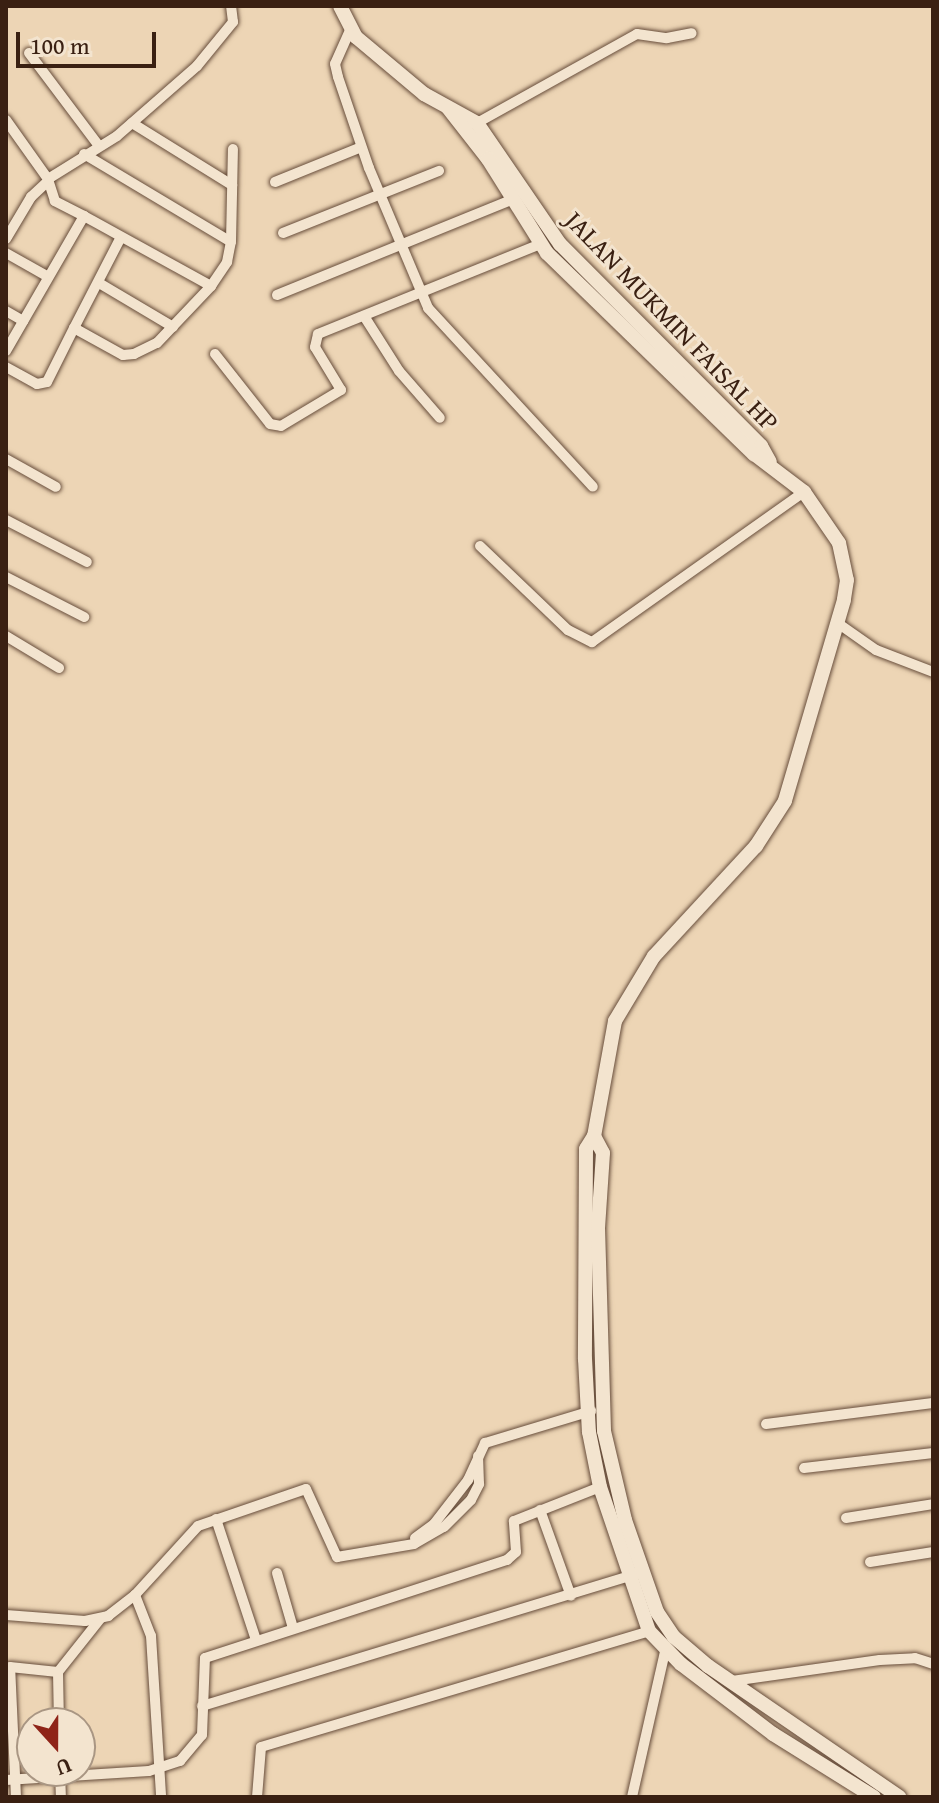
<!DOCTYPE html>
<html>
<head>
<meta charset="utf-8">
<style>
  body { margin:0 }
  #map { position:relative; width:939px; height:1803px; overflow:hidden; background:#edd5b5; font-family:"Gentium Book Plus",serif }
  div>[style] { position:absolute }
  .roads { filter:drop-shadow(0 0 2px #674d3b) drop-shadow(0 0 2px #674d3b) }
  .street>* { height:10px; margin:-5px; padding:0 5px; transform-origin:5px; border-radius:5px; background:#f3e4cf }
  .secondary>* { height:14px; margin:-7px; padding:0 7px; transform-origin:7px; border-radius:7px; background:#f3e4cf }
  span { translate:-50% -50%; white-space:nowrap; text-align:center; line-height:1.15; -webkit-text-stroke:6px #f3e4cf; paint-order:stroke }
  .street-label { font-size:26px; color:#3a2012 }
  .frame { position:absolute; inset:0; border:8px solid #3a2012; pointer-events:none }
  .north { position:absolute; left:16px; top:1707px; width:80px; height:80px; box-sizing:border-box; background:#f3e4cf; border:2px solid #a99683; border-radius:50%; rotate:159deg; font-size:22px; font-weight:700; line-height:32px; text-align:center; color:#3a2012 }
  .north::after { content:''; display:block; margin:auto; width:28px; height:36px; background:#8f2418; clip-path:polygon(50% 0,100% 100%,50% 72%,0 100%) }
  .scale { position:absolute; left:16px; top:32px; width:140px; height:36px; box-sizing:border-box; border:4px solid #3a2012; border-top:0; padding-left:10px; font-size:24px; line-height:28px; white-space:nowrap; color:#3a2012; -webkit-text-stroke:6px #f3e4cf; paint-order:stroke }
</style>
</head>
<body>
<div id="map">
  <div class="roads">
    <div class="street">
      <div style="left:351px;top:28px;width:39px;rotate:114deg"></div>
      <div style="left:335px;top:64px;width:13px;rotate:77deg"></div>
      <div style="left:338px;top:77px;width:96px;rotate:71.2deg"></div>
      <div style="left:369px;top:168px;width:152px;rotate:67.1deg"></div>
      <div style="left:428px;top:308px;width:243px;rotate:47.3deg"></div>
      <div style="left:29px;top:53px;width:116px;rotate:53deg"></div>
      <div style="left:6px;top:120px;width:72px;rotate:54.6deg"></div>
      <div style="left:132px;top:123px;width:118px;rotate:31.8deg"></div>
      <div style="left:477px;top:123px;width:183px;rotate:-29.1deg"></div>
      <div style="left:637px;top:34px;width:30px;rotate:8deg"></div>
      <div style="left:667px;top:38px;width:25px;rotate:-11deg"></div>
      <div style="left:84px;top:154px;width:171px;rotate:30.9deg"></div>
      <div style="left:231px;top:242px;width:93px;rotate:-88.8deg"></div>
      <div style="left:275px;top:182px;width:93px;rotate:-22.1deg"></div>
      <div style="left:283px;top:233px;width:168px;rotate:-21.7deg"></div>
      <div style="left:6px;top:239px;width:49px;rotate:-59.2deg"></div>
      <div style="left:31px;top:197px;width:21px;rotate:-43deg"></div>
      <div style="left:6px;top:253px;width:45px;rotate:29.4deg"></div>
      <div style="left:99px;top:283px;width:86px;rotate:30.7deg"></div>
      <div style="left:211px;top:286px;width:29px;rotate:-56deg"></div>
      <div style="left:227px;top:262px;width:20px;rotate:-79deg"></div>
      <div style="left:277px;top:295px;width:255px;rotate:-22.1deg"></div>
      <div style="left:6px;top:311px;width:20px;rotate:30deg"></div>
      <div style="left:364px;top:316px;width:65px;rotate:57.5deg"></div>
      <div style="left:399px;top:371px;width:62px;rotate:48.9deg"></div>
      <div style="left:74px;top:328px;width:102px;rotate:-62.7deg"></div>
      <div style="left:6px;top:351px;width:156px;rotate:-60deg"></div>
      <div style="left:84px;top:216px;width:33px;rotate:-153deg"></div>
      <div style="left:55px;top:201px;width:23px;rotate:-108deg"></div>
      <div style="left:48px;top:179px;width:81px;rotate:-31.9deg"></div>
      <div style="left:117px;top:136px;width:106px;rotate:-41.2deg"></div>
      <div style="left:197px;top:66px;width:57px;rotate:-50.7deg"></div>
      <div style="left:233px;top:22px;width:16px;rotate:-97deg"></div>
      <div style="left:215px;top:354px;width:89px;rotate:51.8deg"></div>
      <div style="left:270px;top:424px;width:11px;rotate:10deg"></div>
      <div style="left:281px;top:426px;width:70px;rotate:-31deg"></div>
      <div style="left:341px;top:390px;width:50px;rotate:-121.2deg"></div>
      <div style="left:315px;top:347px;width:13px;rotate:-77deg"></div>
      <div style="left:318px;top:334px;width:240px;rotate:-22deg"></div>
      <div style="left:6px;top:367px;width:35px;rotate:29deg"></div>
      <div style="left:37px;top:384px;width:10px;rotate:-11deg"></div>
      <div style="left:47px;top:382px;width:60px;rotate:-63.4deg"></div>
      <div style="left:74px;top:328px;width:56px;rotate:28.9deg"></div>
      <div style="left:123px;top:355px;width:11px;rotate:-5deg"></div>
      <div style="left:134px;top:354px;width:25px;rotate:-26deg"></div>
      <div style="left:157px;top:343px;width:79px;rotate:-46.5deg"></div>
      <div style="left:211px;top:286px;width:145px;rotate:-151.1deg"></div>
      <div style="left:6px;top:459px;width:57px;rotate:29.2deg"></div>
      <div style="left:6px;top:520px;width:91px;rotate:27.4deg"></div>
      <div style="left:480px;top:546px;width:122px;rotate:43.7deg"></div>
      <div style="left:568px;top:630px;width:27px;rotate:27deg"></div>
      <div style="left:592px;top:642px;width:260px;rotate:-35.3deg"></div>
      <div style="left:6px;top:577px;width:88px;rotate:27.1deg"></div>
      <div style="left:839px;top:624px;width:45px;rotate:35.1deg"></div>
      <div style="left:876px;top:650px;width:61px;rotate:21.1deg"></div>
      <div style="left:6px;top:636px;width:62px;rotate:31.1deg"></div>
      <div style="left:766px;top:1424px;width:168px;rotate:-7.2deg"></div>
      <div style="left:804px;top:1468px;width:130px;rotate:-6.6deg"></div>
      <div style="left:540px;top:1510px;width:91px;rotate:70.2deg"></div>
      <div style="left:846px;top:1518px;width:88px;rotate:-9.1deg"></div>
      <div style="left:216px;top:1519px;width:127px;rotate:71.7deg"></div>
      <div style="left:415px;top:1538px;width:24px;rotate:-36deg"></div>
      <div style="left:434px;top:1524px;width:56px;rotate:-52.3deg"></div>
      <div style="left:468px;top:1480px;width:41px;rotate:-65.3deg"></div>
      <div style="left:485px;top:1443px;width:111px;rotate:-16.8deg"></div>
      <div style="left:870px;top:1562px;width:64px;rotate:-9deg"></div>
      <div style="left:277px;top:1573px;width:57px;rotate:73.8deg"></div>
      <div style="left:135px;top:1595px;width:44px;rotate:68.7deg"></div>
      <div style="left:151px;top:1636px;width:161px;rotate:86.4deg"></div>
      <div style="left:6px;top:1615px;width:79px;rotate:4.3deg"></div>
      <div style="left:85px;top:1621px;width:24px;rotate:-12deg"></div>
      <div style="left:108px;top:1616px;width:34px;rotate:-38deg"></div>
      <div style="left:135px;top:1595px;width:93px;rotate:-47.6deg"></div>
      <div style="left:198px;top:1526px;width:114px;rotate:-18.9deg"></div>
      <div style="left:306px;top:1489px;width:75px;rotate:65.5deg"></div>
      <div style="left:337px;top:1557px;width:78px;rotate:-9.6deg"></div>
      <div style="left:414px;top:1544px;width:34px;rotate:-30deg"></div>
      <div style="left:444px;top:1527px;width:38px;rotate:-45deg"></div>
      <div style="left:471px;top:1500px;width:18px;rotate:-63deg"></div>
      <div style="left:479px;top:1484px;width:28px;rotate:-92deg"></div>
      <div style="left:58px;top:1672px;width:51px;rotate:88.9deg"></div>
      <div style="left:732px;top:1681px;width:149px;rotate:-8.1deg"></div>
      <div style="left:880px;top:1660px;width:35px;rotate:-3deg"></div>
      <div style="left:915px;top:1658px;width:19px;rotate:18deg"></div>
      <div style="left:202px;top:1706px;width:454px;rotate:-16.9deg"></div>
      <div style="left:60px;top:1771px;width:26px;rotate:88deg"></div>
      <div style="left:6px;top:1780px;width:143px;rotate:-3.6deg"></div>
      <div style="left:149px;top:1771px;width:33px;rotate:-18deg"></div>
      <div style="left:180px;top:1761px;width:34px;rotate:-50deg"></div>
      <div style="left:202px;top:1735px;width:77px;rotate:-87.8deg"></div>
      <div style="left:205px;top:1658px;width:318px;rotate:-18deg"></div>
      <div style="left:507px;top:1560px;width:12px;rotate:-42deg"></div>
      <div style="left:516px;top:1552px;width:31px;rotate:-94deg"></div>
      <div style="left:514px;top:1521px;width:92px;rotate:-21.6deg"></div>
      <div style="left:16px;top:1797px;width:130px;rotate:-92.6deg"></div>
      <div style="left:10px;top:1667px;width:48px;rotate:5.9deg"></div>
      <div style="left:58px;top:1672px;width:69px;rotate:-51.5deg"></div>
      <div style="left:257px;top:1797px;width:50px;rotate:-85.4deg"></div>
      <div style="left:261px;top:1747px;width:405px;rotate:-16.6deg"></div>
      <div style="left:632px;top:1797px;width:154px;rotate:-77.2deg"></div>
    </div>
    <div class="secondary">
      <div style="left:340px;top:6px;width:35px;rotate:63deg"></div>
      <div style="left:356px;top:37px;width:89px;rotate:40deg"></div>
      <div style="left:424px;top:94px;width:60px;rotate:28.7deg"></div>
      <div style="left:477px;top:123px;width:147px;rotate:55.6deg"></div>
      <div style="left:560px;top:244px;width:285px;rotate:45.1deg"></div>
      <div style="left:761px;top:446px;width:18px;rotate:61deg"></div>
      <div style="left:448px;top:108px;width:65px;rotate:51.9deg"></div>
      <div style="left:488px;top:159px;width:111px;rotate:57.9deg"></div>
      <div style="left:547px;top:253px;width:289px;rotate:44.2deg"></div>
      <div style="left:754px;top:454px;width:63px;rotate:37.2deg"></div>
      <div style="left:804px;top:492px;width:62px;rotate:55.5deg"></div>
      <div style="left:839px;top:543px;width:38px;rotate:78deg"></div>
      <div style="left:847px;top:580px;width:20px;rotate:99deg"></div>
      <div style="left:844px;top:600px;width:209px;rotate:106.4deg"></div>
      <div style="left:785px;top:801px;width:54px;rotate:122.8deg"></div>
      <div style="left:756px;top:846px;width:150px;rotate:132.8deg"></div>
      <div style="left:654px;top:956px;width:76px;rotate:121deg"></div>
      <div style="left:615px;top:1021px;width:117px;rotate:100.3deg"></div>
      <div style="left:594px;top:1136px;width:15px;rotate:122deg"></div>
      <div style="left:586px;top:1149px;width:210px;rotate:90.3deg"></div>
      <div style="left:585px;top:1359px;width:73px;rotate:86.9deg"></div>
      <div style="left:589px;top:1432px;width:56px;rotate:78.7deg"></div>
      <div style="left:600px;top:1487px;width:152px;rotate:71.2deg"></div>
      <div style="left:649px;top:1631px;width:46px;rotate:45.9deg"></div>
      <div style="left:681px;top:1664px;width:116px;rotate:37.3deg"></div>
      <div style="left:773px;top:1734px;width:119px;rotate:32deg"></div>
      <div style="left:594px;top:1136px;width:19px;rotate:62deg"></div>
      <div style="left:603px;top:1153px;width:75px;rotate:93.8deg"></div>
      <div style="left:598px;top:1228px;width:203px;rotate:88.3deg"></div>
      <div style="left:604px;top:1431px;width:91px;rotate:76.7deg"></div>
      <div style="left:625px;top:1520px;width:97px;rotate:70.8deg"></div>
      <div style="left:657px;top:1612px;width:30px;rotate:56deg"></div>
      <div style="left:674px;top:1637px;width:45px;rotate:40.5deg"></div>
      <div style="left:708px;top:1666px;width:232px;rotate:34.4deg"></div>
    </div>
  </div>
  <div class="street-label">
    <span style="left:672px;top:321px;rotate:46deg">JALAN MUKMIN FAISAL HP</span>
  </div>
  <div class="frame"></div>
  <div class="north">U</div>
  <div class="scale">100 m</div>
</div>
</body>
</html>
